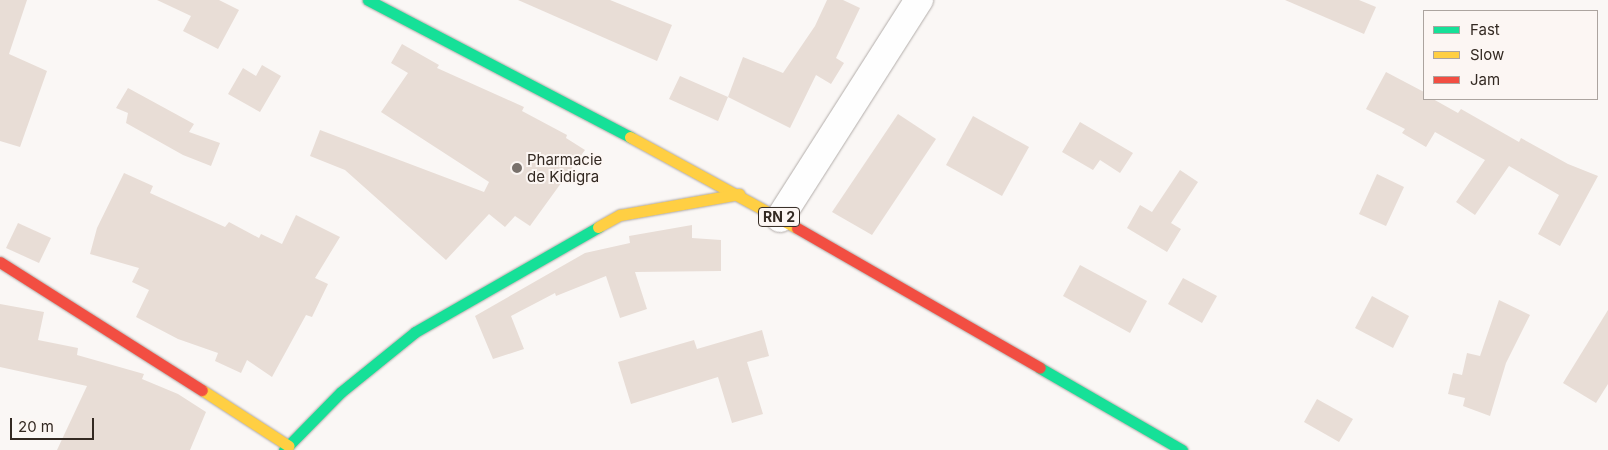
<!DOCTYPE html>
<html>
<head>
<meta charset="utf-8">
<style>
  body { margin:0 }
  #map { position:relative; width:1608px; height:450px; overflow:hidden; background:#faf7f5; font-family:Inter,sans-serif }
  div>[style] { position:absolute }
  .building>* { inset:0; background:#e8ddd6 }
  .roads { filter:drop-shadow(0 0 1px #b2aca9) drop-shadow(0 0 1px #b2aca9) }
  .street>* { height:28px; margin:-14px; padding:0 14px; transform-origin:14px; border-radius:14px; background:#fefefe }
  .fast>* { height:11px; margin:-5.5px; padding:0 5.5px; transform-origin:5.5px; border-radius:5.5px; background:#16e098 }
  .slow>* { height:11px; margin:-5.5px; padding:0 5.5px; transform-origin:5.5px; border-radius:5.5px; background:#ffcf43 }
  .jam>* { height:11px; margin:-5.5px; padding:0 5.5px; transform-origin:5.5px; border-radius:5.5px; background:#f24e42 }
  .dots>* { width:14px; height:14px; translate:-50% -50%; box-sizing:border-box; border:2px solid #fcf6f3; border-radius:50% }
  span { translate:-50% -50%; white-space:nowrap; text-align:center; line-height:1.15; -webkit-text-stroke:4px #fcf6f3; paint-order:stroke }
  .shield-label span { padding:1px 4px; background:#fcf6f3; border:1px solid; border-radius:4px; -webkit-text-stroke-width:0 }
  .shield-label { font-size:14px; color:#332922; font-weight:700 }
  .poi-label { font-size:15px; color:#332922 }
  .left { translate:0 -50%; text-align:left }
  .legend { position:absolute; left:1423px; top:10px; width:175px; height:90px; box-sizing:border-box; background:#fcf6f3; border:1px solid #aca49f; margin:0; padding:6px 9px; list-style:none; font-size:15px; color:#332922 }
  .legend li { display:flex; align-items:center; gap:10px; height:25px }
  .legend b { width:25px; border:1px solid #aca49f }
  .scale { position:absolute; left:10px; top:418px; width:84px; height:22px; box-sizing:border-box; border:2px solid #332922; border-top:0; padding-left:6px; font-size:15px; line-height:18px; white-space:nowrap; color:#332922; -webkit-text-stroke:4px #fcf6f3; paint-order:stroke }
</style>
</head>
<body>
<div id="map">
  <div class="building">
    <div style="clip-path:polygon(0 0,27px 0,9px 54px,47px 71px,20px 147px,0 141px)"></div>
    <div style="clip-path:polygon(157px 0,219px 0,239px 10px,218px 49px,183px 31px,191px 16px)"></div>
    <div style="clip-path:polygon(518px 0,610px 0,672px 25px,657px 61px)"></div>
    <div style="clip-path:polygon(827px 0,843px 0,860px 8px,836px 58px,844px 63px,831px 84px,816px 75px,790px 128px,728px 97px,718px 121px,669px 99px,680px 76px,728px 97px,743px 57px,783px 73px,815px 26px)"></div>
    <div style="clip-path:polygon(1285px 0,1359px 0,1376px 7px,1364px 34px)"></div>
    <div style="clip-path:polygon(402px 44px,439px 65px,437px 68px,524px 107px,522px 111px,567px 135px,566px 138px,585px 150px,530px 226px,515px 216px,505px 227px,489px 214px,446px 260px,345px 170px,310px 156px,320px 130px,484px 192px,489px 182px,381px 112px,408px 73px,391px 63px)"></div>
    <div style="clip-path:polygon(262px 65px,281px 76px,260px 112px,228px 94px,243px 68px,256px 76px)"></div>
    <div style="clip-path:polygon(1386px 72px,1424px 92px,1424px 99px,1433px 99px,1458px 113px,1461px 109px,1519px 142px,1521px 138px,1568px 164px,1598px 176px,1560px 246px,1538px 234px,1559px 195px,1509px 166px,1475px 215px,1456px 202px,1485px 160px,1435px 132px,1426px 147px,1402px 133px,1405px 129px,1366px 109px)"></div>
    <div style="clip-path:polygon(128px 88px,194px 124px,189px 132px,220px 143px,211px 166px,183px 155px,126px 123px,128px 113px,116px 108px)"></div>
    <div style="clip-path:polygon(898px 114px,936px 139px,872px 235px,832px 212px)"></div>
    <div style="clip-path:polygon(973px 116px,1029px 147px,1002px 196px,946px 165px)"></div>
    <div style="clip-path:polygon(1080px 122px,1133px 153px,1120px 173px,1100px 160px,1093px 170px,1062px 152px)"></div>
    <div style="clip-path:polygon(1180px 170px,1198px 182px,1171px 223px,1181px 229px,1167px 252px,1127px 228px,1140px 205px,1152px 212px)"></div>
    <div style="clip-path:polygon(124px 173px,153px 186px,150px 193px,225px 227px,229px 222px,259px 238px,261px 234px,282px 244px,296px 215px,340px 237px,315px 278px,328px 284px,312px 317px,306px 315px,272px 377px,247px 360px,241px 373px,215px 361px,218px 353px,178px 339px,136px 317px,149px 290px,132px 282px,139px 268px,90px 254px,97px 228px)"></div>
    <div style="clip-path:polygon(1377px 174px,1404px 187px,1386px 226px,1359px 214px)"></div>
    <div style="clip-path:polygon(18px 223px,51px 238px,39px 263px,6px 248px)"></div>
    <div style="clip-path:polygon(692px 225px,692px 238px,721px 240px,721px 271px,635px 272px,647px 309px,620px 318px,606px 276px,556px 296px,555px 293px,511px 316px,524px 349px,493px 359px,475px 316px,585px 253px,630px 243px,629px 236px)"></div>
    <div style="clip-path:polygon(1080px 265px,1147px 301px,1130px 333px,1063px 296px)"></div>
    <div style="clip-path:polygon(1183px 278px,1217px 296px,1202px 323px,1168px 304px)"></div>
    <div style="clip-path:polygon(1372px 296px,1409px 316px,1393px 348px,1355px 328px)"></div>
    <div style="clip-path:polygon(1499px 300px,1530px 315px,1506px 363px,1490px 416px,1463px 406px,1465px 398px,1448px 394px,1453px 373px,1462px 375px,1467px 353px,1480px 356px)"></div>
    <div style="clip-path:polygon(0 304px,44px 312px,38px 340px,78px 348px,77px 355px,144px 374px,142px 379px,178px 394px,206px 412px,190px 450px,57px 450px,87px 386px,0 367px)"></div>
    <div style="clip-path:polygon(1608px 310px,1608px 384px,1596px 403px,1563px 383px)"></div>
    <div style="clip-path:polygon(762px 330px,769px 356px,747px 362px,763px 414px,732px 423px,718px 377px,631px 404px,618px 362px,694px 340px,697px 349px)"></div>
    <div style="clip-path:polygon(1317px 399px,1353px 419px,1339px 442px,1304px 422px)"></div>
  </div>
  <div class="roads">
    <div class="street">
      <div style="left:780px;top:218px;width:259px;rotate:-57.5deg"></div>
    </div>
    <div class="fast">
      <div style="left:368px;top:0;width:296px;rotate:27.6deg"></div>
      <div style="left:1040px;top:368px;width:164px;rotate:30deg"></div>
      <div style="left:284px;top:450px;width:81px;rotate:-45.5deg"></div>
      <div style="left:341px;top:392px;width:95px;rotate:-39deg"></div>
      <div style="left:415px;top:332px;width:211px;rotate:-29.8deg"></div>
    </div>
    <div class="slow">
      <div style="left:630px;top:137px;width:190px;rotate:28.6deg"></div>
      <div style="left:598px;top:227px;width:25px;rotate:-29deg"></div>
      <div style="left:620px;top:215px;width:121px;rotate:-10deg"></div>
      <div style="left:202px;top:390px;width:103px;rotate:32.8deg"></div>
    </div>
    <div class="jam">
      <div style="left:797px;top:228px;width:280px;rotate:29.9deg"></div>
      <div style="left:0;top:262px;width:239px;rotate:32.4deg"></div>
    </div>
  </div>
  <div class="dots">
    <div style="left:517px;top:168px;background:#79716c"></div>
  </div>
  <div class="shield-label">
    <span style="left:779px;top:217px">RN 2</span>
  </div>
  <div class="poi-label">
    <span class="left" style="left:527px;top:168px">Pharmacie<br>de Kidigra</span>
  </div>
  <ul class="legend">
  <li><b style="height:6px;background:#16e098"></b>Fast</li>
  <li><b style="height:6px;background:#ffcf43"></b>Slow</li>
  <li><b style="height:6px;background:#f24e42"></b>Jam</li>
  </ul>
  <div class="scale">20 m</div>
</div>
</body>
</html>
